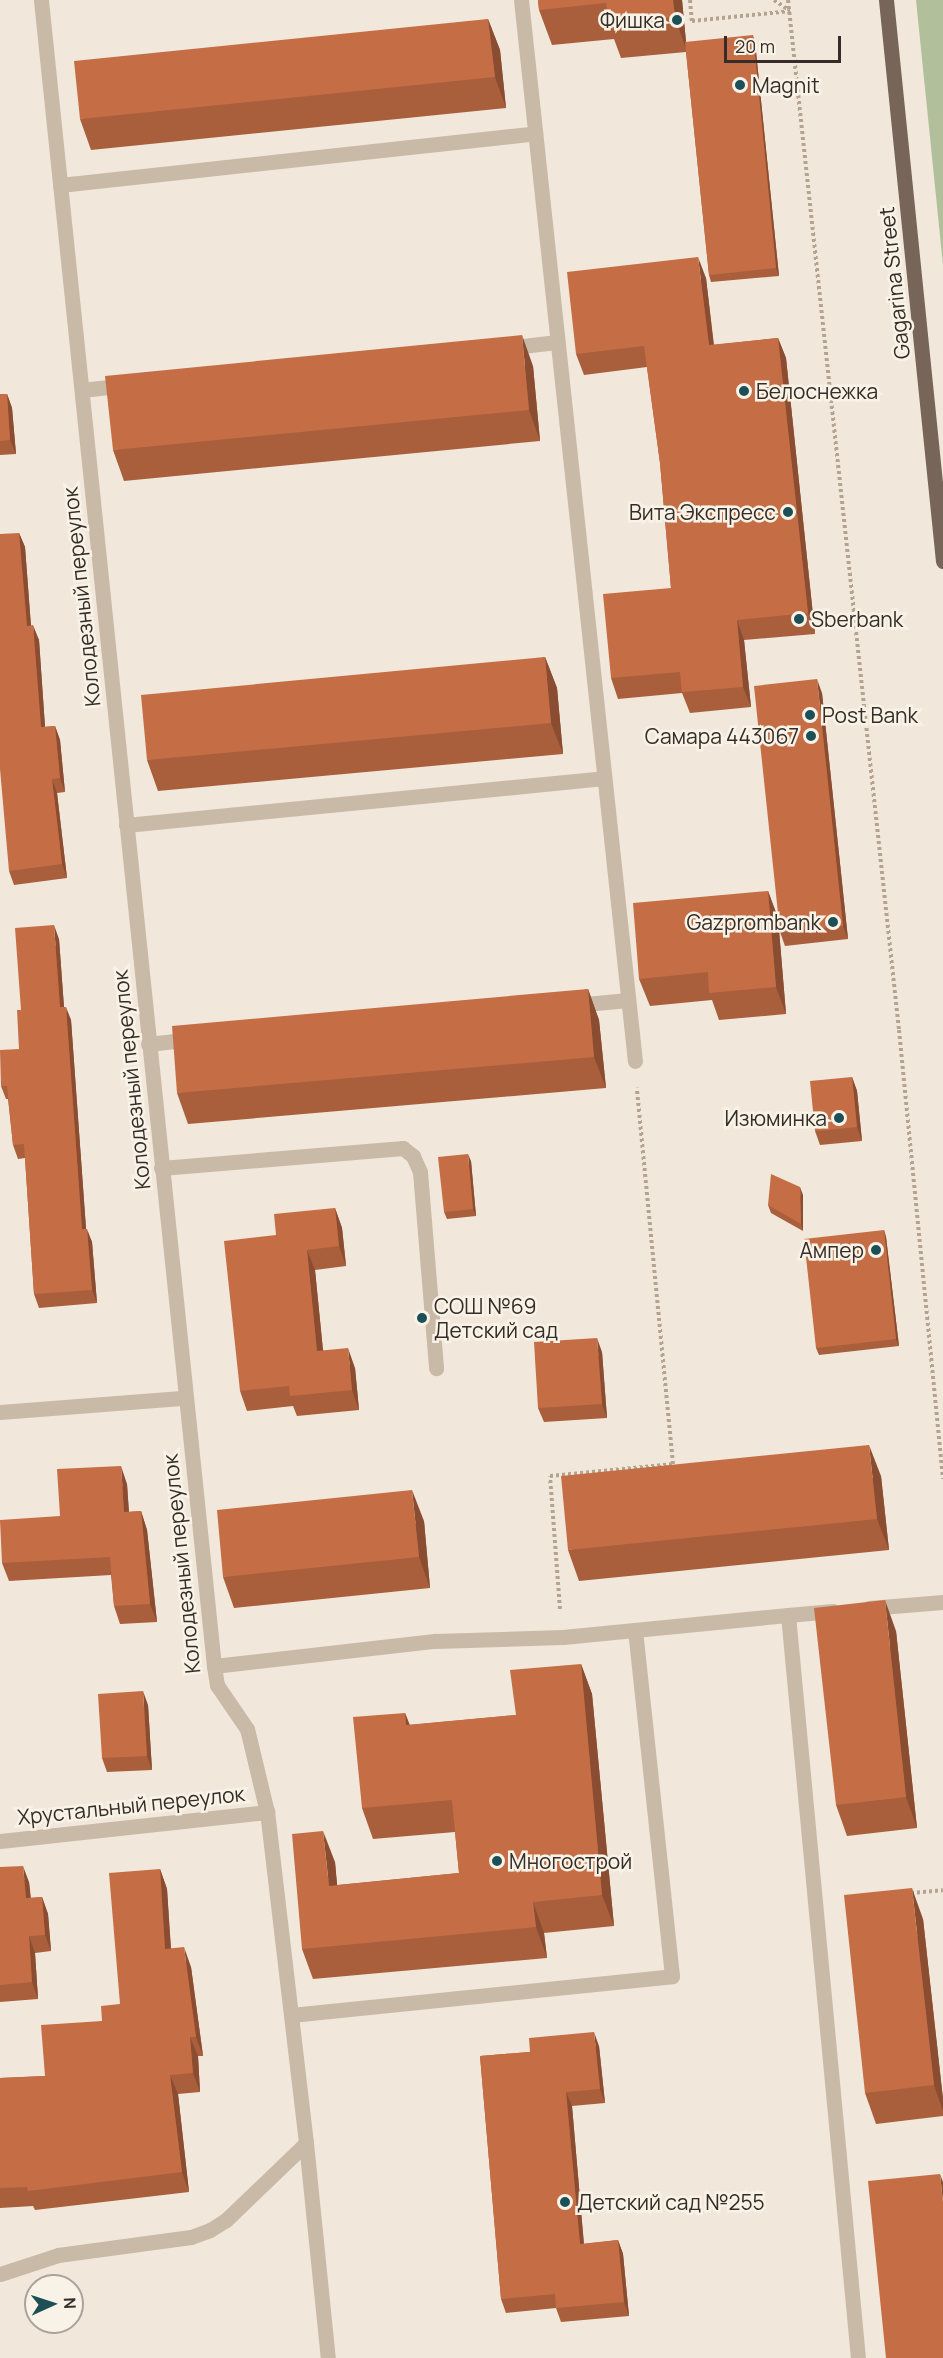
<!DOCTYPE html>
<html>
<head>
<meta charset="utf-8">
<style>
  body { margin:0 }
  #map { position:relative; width:943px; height:2358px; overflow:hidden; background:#f1e8db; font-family:Manrope,sans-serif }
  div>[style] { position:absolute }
  .green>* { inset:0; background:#b1c09b }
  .path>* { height:4px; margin-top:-2px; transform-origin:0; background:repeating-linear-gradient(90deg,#b5a391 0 3px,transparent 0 6px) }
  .service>* { height:15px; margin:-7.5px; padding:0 7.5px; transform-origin:7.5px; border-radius:7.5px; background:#c9b9a7 }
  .minor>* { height:15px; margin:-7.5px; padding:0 7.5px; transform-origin:7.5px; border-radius:7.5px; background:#c9b9a7 }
  .primary>* { height:15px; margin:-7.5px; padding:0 7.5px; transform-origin:7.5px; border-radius:7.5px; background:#786559 }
  .wall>* { inset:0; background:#a95f3c }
  .shaded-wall>* { inset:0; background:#8a4d31 }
  .building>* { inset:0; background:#c56e46 }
  .dots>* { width:16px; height:16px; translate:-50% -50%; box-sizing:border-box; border:3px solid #f9f2e7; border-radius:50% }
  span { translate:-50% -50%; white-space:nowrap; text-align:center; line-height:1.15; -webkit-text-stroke:5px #f9f2e7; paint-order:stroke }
  .poi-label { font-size:21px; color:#362d28 }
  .right { translate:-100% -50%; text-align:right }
  .left { translate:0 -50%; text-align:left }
  .street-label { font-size:21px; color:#362d28 }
  .north { position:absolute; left:24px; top:2274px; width:60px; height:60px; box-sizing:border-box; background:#f9f2e7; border:2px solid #aba39b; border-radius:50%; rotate:87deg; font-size:16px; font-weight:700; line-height:24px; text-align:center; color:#362d28 }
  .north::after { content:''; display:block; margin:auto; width:21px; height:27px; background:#1d4f57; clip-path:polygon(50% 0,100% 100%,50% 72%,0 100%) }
  .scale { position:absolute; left:724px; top:36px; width:117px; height:27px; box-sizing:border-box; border:3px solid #362d28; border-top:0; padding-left:8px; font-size:18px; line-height:21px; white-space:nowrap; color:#362d28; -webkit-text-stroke:4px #f9f2e7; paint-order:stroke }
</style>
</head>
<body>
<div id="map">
  <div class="green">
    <div style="clip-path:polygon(916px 0,943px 0,943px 265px)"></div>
  </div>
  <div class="path">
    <div style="left:690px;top:0;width:21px;rotate:85deg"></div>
    <div style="left:692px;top:21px;width:99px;rotate:-5.8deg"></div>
    <div style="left:774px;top:0;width:18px;rotate:34deg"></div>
    <div style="left:788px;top:0;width:1036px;rotate:83.85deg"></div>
    <div style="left:899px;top:1030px;width:451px;rotate:84.4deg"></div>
    <div style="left:560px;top:1609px;width:133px;rotate:-94.3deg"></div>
    <div style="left:550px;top:1476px;width:124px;rotate:-5.6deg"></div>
    <div style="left:673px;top:1464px;width:378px;rotate:-95.5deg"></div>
    <div style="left:911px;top:1893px;width:32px;rotate:-5deg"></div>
  </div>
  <div class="service">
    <div style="left:521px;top:0;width:1067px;rotate:83.87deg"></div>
    <div style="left:60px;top:185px;width:478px;rotate:-6.2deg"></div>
    <div style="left:505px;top:348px;width:52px;rotate:-6.6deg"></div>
    <div style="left:82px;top:390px;width:44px;rotate:-6.5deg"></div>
    <div style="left:126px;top:825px;width:480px;rotate:-5.6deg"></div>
    <div style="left:575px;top:1005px;width:53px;rotate:-5.4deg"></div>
    <div style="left:148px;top:1044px;width:45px;rotate:-6.3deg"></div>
    <div style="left:161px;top:1168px;width:243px;rotate:-4.7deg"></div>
    <div style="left:403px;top:1148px;width:13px;rotate:39deg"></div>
    <div style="left:413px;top:1156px;width:17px;rotate:66deg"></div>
    <div style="left:420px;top:1172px;width:197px;rotate:85.3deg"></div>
    <div style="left:869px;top:1608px;width:74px;rotate:-4.6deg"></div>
    <div style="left:788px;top:1615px;width:45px;rotate:-5.1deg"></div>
    <div style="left:214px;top:1666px;width:222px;rotate:-6.5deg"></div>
    <div style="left:435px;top:1641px;width:128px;rotate:-1.8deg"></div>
    <div style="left:563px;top:1637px;width:226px;rotate:-5.6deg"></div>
    <div style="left:788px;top:1615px;width:746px;rotate:84.62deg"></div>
    <div style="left:291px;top:2015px;width:383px;rotate:-5.8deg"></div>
    <div style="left:672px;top:1976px;width:348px;rotate:-96.1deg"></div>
    <div style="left:306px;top:2143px;width:216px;rotate:84.2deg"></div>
  </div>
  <div class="minor">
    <div style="left:0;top:1412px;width:185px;rotate:-4.4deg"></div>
    <div style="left:0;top:1841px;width:269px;rotate:-6.2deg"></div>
    <div style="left:0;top:2274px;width:61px;rotate:-18.1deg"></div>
    <div style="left:58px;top:2255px;width:134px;rotate:-7.7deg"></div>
    <div style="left:191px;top:2237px;width:20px;rotate:-20deg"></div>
    <div style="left:210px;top:2230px;width:19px;rotate:-32deg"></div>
    <div style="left:226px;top:2220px;width:111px;rotate:-43.9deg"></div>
    <div style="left:306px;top:2143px;width:333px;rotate:-96.7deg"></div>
    <div style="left:267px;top:1812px;width:85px;rotate:-103.5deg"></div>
    <div style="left:247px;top:1729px;width:53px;rotate:-124.3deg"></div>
    <div style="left:217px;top:1685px;width:19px;rotate:-99deg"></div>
    <div style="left:214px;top:1666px;width:1675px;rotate:-95.93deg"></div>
  </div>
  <div class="primary">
    <div style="left:886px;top:0;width:564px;rotate:84.2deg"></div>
  </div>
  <div class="wall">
    <div style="clip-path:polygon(538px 0,682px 0,686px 42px,755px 42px,779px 276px,711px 282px,709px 275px,686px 52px,621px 58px,614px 39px,552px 45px,539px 10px)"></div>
    <div style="clip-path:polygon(488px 19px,500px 50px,506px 108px,91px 150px,80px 119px)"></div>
    <div style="clip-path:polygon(706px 278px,714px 345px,778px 338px,786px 358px,815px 634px,744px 640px,751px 707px,690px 713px,682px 693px,618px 699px,611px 678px,671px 588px,660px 463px,647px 367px,584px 375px,576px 354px)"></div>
    <div style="clip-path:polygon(533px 366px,540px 441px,124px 481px,113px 450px)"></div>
    <div style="clip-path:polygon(0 394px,7px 394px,12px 408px,16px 454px,0 455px)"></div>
    <div style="clip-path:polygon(19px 533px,25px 547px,31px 626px,39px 640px,45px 727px,55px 726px,60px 740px,65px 792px,57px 793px,67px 878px,14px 885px,9px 871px)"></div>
    <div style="clip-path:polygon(545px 657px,557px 688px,563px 754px,158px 791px,147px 760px)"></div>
    <div style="clip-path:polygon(822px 693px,848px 939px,785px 946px,780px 932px)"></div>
    <div style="clip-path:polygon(768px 891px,778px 918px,786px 1014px,719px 1020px,712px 1000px,650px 1006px,639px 979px)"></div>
    <div style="clip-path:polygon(59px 939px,64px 1007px,71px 1020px,86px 1229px,92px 1242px,97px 1303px,39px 1308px,34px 1294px,25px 1158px,18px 1159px,13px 1145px,8px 1099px,6px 1099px,1px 1086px,19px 1049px,21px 1010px)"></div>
    <div style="clip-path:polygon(588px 989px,599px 1020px,606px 1088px,188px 1124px,177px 1093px)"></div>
    <div style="clip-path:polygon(852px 1077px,857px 1091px,862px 1141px,820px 1145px,815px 1131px)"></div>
    <div style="clip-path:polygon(471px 1161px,476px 1216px,447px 1219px,444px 1212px)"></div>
    <div style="clip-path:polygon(803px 1195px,803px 1231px,771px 1213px,768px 1205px)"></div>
    <div style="clip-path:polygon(335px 1208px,342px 1228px,346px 1266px,315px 1270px,323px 1350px,355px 1368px,359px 1410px,297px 1416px,293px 1406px,247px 1411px,240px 1391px,276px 1235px)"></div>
    <div style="clip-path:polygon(884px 1230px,886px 1237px,899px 1346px,819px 1355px,816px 1348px)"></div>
    <div style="clip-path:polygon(602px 1352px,607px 1418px,544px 1422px,538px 1408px)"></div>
    <div style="clip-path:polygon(881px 1476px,889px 1550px,579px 1581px,568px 1550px)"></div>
    <div style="clip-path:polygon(127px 1484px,129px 1512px,141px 1511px,147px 1530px,157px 1622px,120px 1624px,114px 1606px,111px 1575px,9px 1581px,2px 1563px,60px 1516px)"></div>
    <div style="clip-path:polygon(424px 1521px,430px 1588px,234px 1608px,223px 1577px)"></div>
    <div style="clip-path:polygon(896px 1631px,917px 1828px,847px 1836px,836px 1805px)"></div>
    <div style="clip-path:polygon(581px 1664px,592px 1694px,614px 1926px,544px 1933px,547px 1958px,313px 1979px,302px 1949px,335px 1862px,337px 1885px,459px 1873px,455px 1832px,373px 1839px,362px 1808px,405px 1713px,410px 1725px,516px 1715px)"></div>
    <div style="clip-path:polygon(148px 1705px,152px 1770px,107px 1772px,102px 1758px)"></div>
    <div style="clip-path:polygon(0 1867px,29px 1882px,31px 1898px,42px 1897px,48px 1914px,51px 1951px,35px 1953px,38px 1999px,0 2002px)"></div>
    <div style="clip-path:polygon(160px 1869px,167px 1889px,171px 1948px,191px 1967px,203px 2056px,198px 2056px,200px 2092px,178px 2094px,189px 2192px,35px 2210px,33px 2206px,0 2208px,0 2078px,45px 2076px,102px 2021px,120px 2004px)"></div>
    <div style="clip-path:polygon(923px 1919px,943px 2099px,943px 2116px,876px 2124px,865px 2093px)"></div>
    <div style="clip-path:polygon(599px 2046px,605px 2103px,572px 2106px,584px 2244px,618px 2240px,623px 2254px,629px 2316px,561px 2322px,556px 2308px,506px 2313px,501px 2299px,480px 2056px)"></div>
  </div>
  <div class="shaded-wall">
    <div style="clip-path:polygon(673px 0,682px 0,687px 52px,675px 17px)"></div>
    <div style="clip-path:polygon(488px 19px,500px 50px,506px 108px,495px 77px)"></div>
    <div style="clip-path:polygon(753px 35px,755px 42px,779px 276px,776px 268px)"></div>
    <div style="clip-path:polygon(698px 257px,706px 278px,716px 366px,709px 345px)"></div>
    <div style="clip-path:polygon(522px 335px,533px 366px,540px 441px,529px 410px)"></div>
    <div style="clip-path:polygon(778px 338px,786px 358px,815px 634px,808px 613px)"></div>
    <div style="clip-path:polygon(7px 394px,12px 408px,16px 454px,10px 440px)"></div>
    <div style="clip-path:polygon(19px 533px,25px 547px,32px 640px,27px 626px)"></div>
    <div style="clip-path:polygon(737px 620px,744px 640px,751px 707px,743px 687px)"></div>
    <div style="clip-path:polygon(33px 625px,39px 640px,46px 741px,41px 727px)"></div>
    <div style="clip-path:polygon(545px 657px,557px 688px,563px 754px,551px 723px)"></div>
    <div style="clip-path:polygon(817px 679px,822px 693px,848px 939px,843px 926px)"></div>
    <div style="clip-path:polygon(55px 726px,60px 740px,65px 792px,60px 778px)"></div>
    <div style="clip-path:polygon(52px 779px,57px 793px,67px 878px,62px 864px)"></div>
    <div style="clip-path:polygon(768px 891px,778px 918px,786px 1014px,776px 987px)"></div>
    <div style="clip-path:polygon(54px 925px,59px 939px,65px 1021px,60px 1007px)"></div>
    <div style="clip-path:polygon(588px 989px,599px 1020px,606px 1088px,594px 1057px)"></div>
    <div style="clip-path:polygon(66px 1007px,71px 1020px,87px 1242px,82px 1229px)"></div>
    <div style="clip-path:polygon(852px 1077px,857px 1091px,862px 1141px,857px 1127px)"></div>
    <div style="clip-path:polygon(468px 1154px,471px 1161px,476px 1216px,473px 1209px)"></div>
    <div style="clip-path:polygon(800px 1187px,803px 1195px,803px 1231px,801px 1224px)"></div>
    <div style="clip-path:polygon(335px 1208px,342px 1228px,346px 1266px,339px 1246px)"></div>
    <div style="clip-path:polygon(87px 1229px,92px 1242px,97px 1303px,92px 1290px)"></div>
    <div style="clip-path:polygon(884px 1230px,886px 1237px,899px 1346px,896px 1339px)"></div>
    <div style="clip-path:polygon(307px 1250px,315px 1270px,325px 1371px,317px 1351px)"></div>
    <div style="clip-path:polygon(597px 1338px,602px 1352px,607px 1418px,602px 1404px)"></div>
    <div style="clip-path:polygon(348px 1348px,355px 1368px,359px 1410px,352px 1390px)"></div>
    <div style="clip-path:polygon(869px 1445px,881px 1476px,889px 1550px,877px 1519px)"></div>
    <div style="clip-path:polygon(121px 1466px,127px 1484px,130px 1530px,124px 1512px)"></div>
    <div style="clip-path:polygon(412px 1490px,424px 1521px,430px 1588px,419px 1557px)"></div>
    <div style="clip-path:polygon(141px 1511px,147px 1530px,157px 1622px,150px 1604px)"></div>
    <div style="clip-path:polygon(885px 1600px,896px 1631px,917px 1828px,906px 1797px)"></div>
    <div style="clip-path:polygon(581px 1664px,592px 1694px,614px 1926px,602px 1895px)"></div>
    <div style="clip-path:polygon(143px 1691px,148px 1705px,152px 1770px,147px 1756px)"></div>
    <div style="clip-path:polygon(405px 1713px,416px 1744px,406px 1725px)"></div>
    <div style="clip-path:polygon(323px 1831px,335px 1862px,340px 1917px,329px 1886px)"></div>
    <div style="clip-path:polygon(23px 1866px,29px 1882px,32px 1915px,26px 1898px)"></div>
    <div style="clip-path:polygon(160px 1869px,167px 1889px,172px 1968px,165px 1949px)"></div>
    <div style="clip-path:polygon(912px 1888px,923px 1919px,943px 2099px,943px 2111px,934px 2085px)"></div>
    <div style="clip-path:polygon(42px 1897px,48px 1914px,51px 1951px,45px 1935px)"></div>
    <div style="clip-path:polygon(533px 1902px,544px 1933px,547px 1958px,536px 1927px)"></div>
    <div style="clip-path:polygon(29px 1936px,35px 1953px,38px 1999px,32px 1982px)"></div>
    <div style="clip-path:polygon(184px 1947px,191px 1967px,203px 2056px,196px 2037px)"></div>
    <div style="clip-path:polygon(594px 2032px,599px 2046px,605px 2103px,600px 2089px)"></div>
    <div style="clip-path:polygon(190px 2037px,198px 2056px,200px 2092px,193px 2073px)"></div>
    <div style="clip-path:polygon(170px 2075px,178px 2094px,189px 2192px,182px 2172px)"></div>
    <div style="clip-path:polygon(566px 2092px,572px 2106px,585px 2258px,580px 2244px)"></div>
    <div style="clip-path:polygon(940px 2174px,943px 2182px,943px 2202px)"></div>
    <div style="clip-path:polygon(618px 2240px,623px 2254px,629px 2316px,624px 2302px)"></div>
  </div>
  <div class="building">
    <div style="clip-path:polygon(538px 0,673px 0,675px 17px,609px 23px,606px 3px,539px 10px)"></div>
    <div style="clip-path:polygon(488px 19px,495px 77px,80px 119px,74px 61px)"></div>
    <div style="clip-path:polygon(753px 35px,776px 268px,709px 275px,685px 42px)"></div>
    <div style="clip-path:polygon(698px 257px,709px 345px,778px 338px,808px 613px,737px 620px,743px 687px,682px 692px,680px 672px,611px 678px,603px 594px,671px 588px,660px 463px,644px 346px,576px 354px,567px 272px)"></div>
    <div style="clip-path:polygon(522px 335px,529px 410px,113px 450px,105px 376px)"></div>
    <div style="clip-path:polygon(0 394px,7px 394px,10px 440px,0 441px)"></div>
    <div style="clip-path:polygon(19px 533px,27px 626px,33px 625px,41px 727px,55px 726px,60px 778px,52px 779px,62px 864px,9px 871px,0 769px,0 534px)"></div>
    <div style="clip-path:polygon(545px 657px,551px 723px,147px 760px,141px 695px)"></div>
    <div style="clip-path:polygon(817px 679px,843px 926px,780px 932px,754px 686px)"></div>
    <div style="clip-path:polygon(768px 891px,776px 987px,709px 993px,708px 972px,639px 979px,633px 903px)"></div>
    <div style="clip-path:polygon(54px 925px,60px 1007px,66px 1007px,82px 1229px,87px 1229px,92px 1290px,34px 1294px,24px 1144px,13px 1145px,7px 1086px,1px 1086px,0 1050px,19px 1049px,17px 1010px,21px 1010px,15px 928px)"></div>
    <div style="clip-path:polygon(588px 989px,594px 1057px,177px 1093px,172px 1026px)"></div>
    <div style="clip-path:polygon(852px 1077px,857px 1127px,815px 1131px,810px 1081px)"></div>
    <div style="clip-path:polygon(468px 1154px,473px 1209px,444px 1212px,438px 1157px)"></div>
    <div style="clip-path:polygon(771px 1174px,800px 1187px,801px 1224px,768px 1205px)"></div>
    <div style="clip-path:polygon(335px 1208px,339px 1246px,307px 1250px,317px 1351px,348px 1348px,352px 1390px,290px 1396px,289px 1386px,240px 1391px,224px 1241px,276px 1235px,274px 1214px)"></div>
    <div style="clip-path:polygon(884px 1230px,896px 1339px,816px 1348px,804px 1239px)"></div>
    <div style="clip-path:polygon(597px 1338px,602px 1404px,538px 1408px,534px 1342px)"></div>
    <div style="clip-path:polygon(869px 1445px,877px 1519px,568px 1550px,561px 1476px)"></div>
    <div style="clip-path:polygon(121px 1466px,124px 1512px,141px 1511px,150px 1604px,114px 1606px,110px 1557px,2px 1563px,0 1520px,60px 1516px,57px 1469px)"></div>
    <div style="clip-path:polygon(412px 1490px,419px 1557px,223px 1577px,217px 1510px)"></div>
    <div style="clip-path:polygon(885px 1600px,906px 1797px,836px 1805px,814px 1608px)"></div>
    <div style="clip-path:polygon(581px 1664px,602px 1895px,533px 1902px,536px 1927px,302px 1949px,292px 1834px,323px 1831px,329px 1886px,459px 1873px,452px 1800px,362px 1808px,353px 1717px,405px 1713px,406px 1725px,516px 1715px,510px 1670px)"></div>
    <div style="clip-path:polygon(143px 1691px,147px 1756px,102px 1758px,98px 1694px)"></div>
    <div style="clip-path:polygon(23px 1866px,26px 1898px,42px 1897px,45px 1935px,29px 1936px,32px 1982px,0 1985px,0 1867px)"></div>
    <div style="clip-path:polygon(160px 1869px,165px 1949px,184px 1947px,196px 2037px,190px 2037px,193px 2073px,170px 2075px,182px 2172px,28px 2191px,27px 2187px,0 2188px,0 2078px,45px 2076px,41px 2025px,102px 2021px,101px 2006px,120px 2004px,109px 1873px)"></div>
    <div style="clip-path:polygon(912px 1888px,934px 2085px,865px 2093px,844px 1895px)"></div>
    <div style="clip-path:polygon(594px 2032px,600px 2089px,566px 2092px,580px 2244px,618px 2240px,624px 2302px,556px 2308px,555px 2294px,501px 2299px,480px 2056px,530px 2052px,529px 2038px)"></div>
    <div style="clip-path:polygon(940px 2174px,943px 2202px,943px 2358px,886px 2358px,868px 2181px)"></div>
  </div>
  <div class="dots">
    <div style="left:677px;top:20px;background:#1d4f57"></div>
    <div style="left:740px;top:85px;background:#1d4f57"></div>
    <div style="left:744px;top:391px;background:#1d4f57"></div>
    <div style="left:788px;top:512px;background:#1d4f57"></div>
    <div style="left:799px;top:619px;background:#1d4f57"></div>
    <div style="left:810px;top:715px;background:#1d4f57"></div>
    <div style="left:811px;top:736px;background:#1d4f57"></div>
    <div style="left:833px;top:922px;background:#1d4f57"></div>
    <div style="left:839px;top:1118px;background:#1d4f57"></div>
    <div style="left:876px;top:1250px;background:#1d4f57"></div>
    <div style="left:422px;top:1318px;background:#1d4f57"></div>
    <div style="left:497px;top:1861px;background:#1d4f57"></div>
    <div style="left:565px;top:2202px;background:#1d4f57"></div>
  </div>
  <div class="poi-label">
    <span class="right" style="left:665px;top:20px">Фишка</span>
    <span class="left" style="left:752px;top:85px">Magnit</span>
    <span class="left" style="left:756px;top:391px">Белоснежка</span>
    <span class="right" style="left:776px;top:512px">Вита Экспресс</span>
    <span class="left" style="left:811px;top:619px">Sberbank</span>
    <span class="left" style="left:822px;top:715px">Post Bank</span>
    <span class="right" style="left:799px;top:736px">Самара 443067</span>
    <span class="right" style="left:821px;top:922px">Gazprombank</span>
    <span class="right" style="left:827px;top:1118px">Изюминка</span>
    <span class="right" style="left:864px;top:1250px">Ампер</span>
    <span class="left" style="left:434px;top:1318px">СОШ №69<br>Детский сад</span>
    <span class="left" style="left:509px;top:1861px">Многострой</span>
    <span class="left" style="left:577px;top:2202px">Детский сад №255</span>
  </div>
  <div class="street-label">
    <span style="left:894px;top:283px;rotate:-96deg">Gagarina Street</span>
    <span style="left:81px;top:597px;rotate:-96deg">Колодезный переулок</span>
    <span style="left:131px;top:1080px;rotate:-96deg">Колодезный переулок</span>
    <span style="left:181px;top:1564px;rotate:-96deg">Колодезный переулок</span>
    <span style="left:131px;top:1805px;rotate:-6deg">Хрустальный переулок</span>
  </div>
  <div class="north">N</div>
  <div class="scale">20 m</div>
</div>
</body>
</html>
